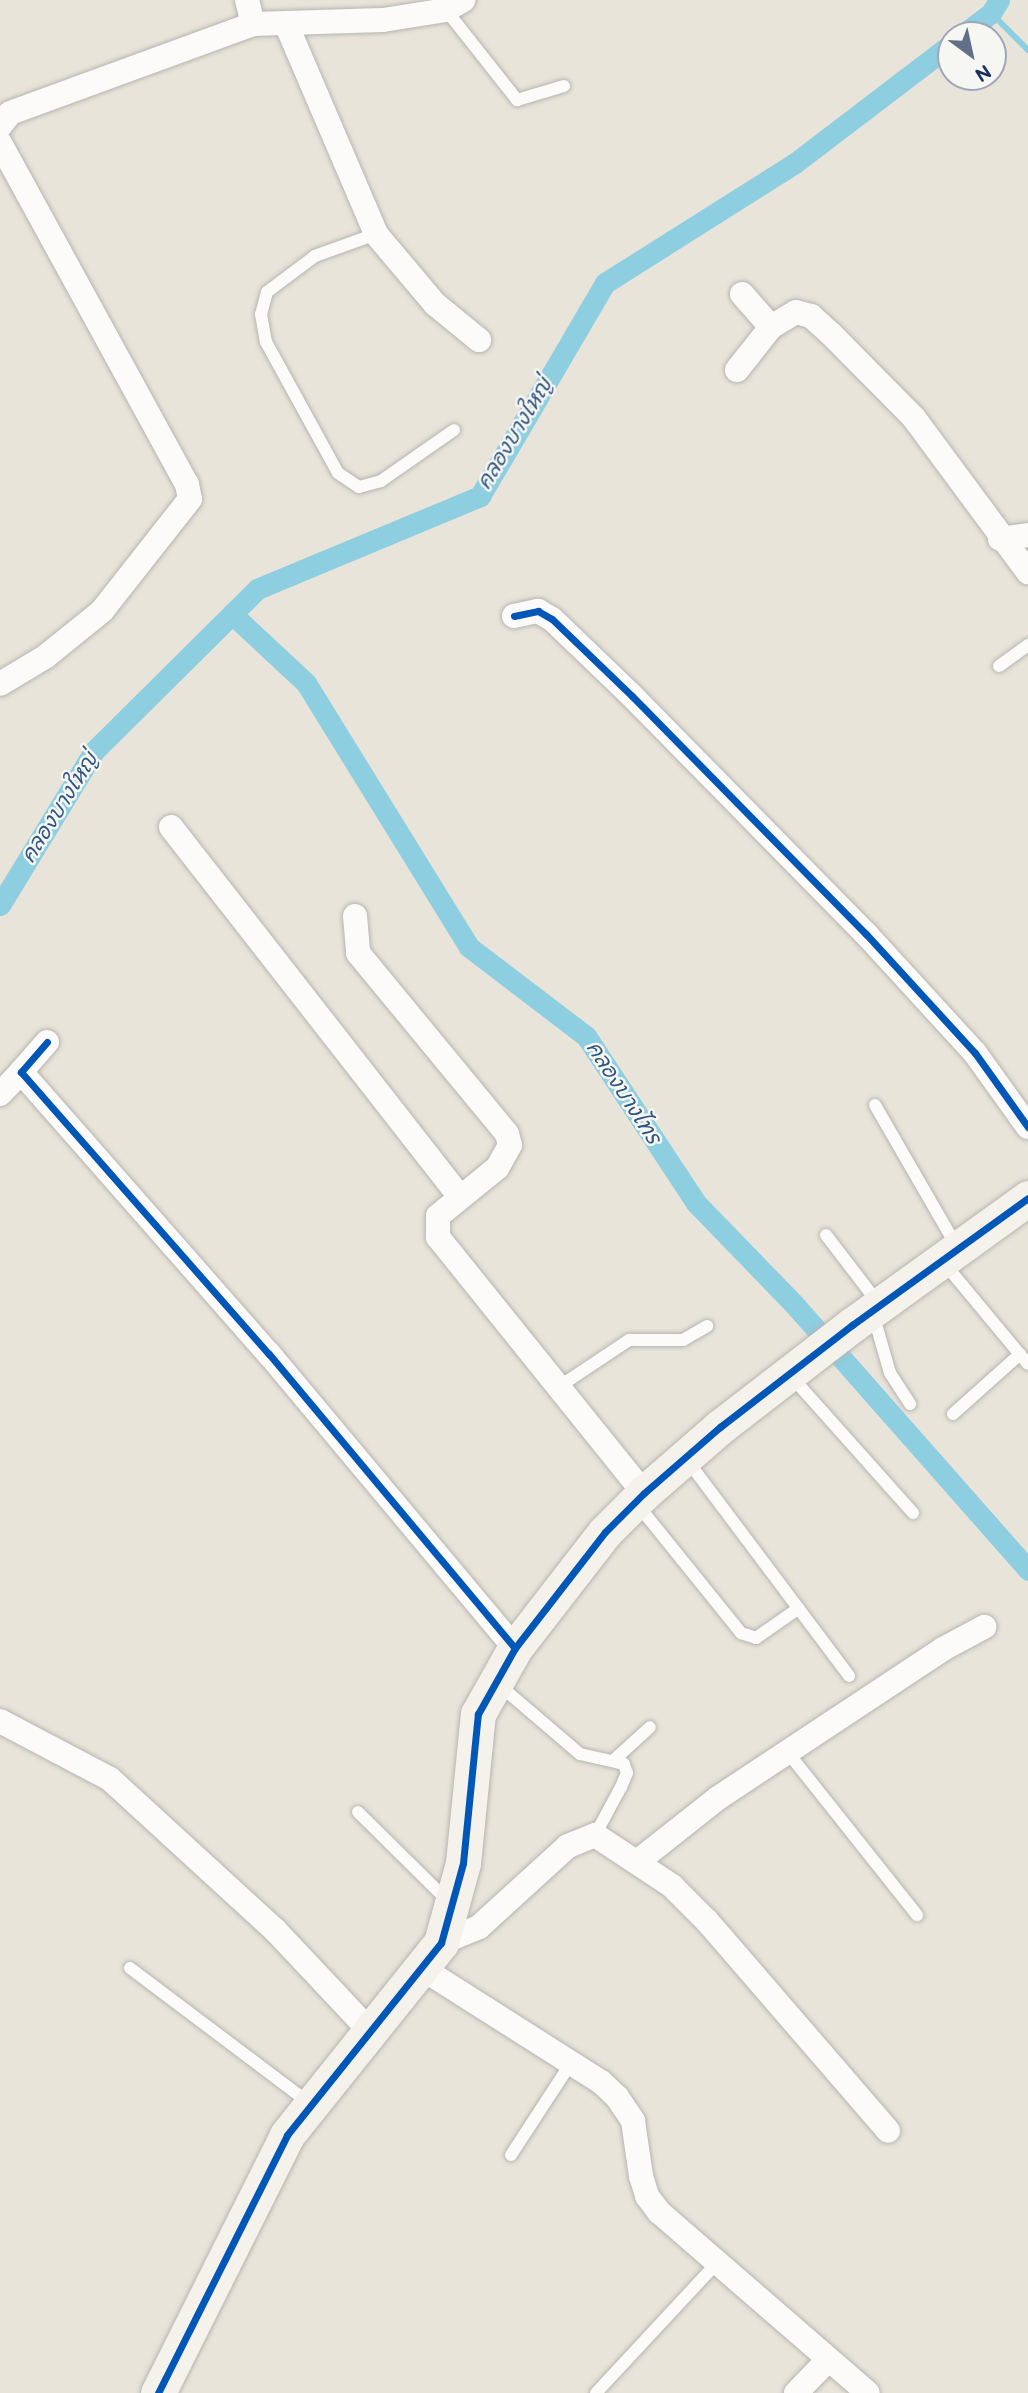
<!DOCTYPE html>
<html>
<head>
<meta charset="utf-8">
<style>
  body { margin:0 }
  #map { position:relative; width:1028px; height:2393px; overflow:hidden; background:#e9e4d9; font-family:"Balsamiq Sans","Playpen Sans Thai",sans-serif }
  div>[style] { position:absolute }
  .stream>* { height:6px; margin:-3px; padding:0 3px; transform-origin:3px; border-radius:3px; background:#8dcee1 }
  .canal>* { height:21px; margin:-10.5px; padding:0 10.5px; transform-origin:10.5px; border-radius:10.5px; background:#8dcee1 }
  .roads { filter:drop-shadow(0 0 2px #b6b5b2) drop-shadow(0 0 2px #b6b5b2) }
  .lane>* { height:12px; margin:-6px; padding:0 6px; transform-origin:6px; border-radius:6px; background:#fcfbf9 }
  .street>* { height:24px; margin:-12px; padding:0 12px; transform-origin:12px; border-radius:12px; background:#fcfbf9 }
  .secondary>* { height:35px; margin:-17.5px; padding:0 17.5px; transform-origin:17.5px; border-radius:17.5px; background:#f5f1eb }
  .cycleway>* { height:7px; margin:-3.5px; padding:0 3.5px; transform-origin:3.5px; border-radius:3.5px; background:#0057b8 }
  span { translate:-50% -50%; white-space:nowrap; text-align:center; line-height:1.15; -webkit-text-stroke:5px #f6f6f2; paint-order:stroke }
  .water-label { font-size:21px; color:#2e5480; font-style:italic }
  .north { position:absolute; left:937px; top:21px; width:70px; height:70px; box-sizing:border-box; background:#f6f6f2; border:2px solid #9ea6b7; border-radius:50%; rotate:147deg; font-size:19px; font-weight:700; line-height:28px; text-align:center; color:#1b2f5e }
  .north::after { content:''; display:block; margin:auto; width:24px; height:32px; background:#636e89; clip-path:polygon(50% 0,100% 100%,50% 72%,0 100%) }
</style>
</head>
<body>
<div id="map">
  <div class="stream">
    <div style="left:991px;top:13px;width:52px;rotate:45deg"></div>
  </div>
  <div class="canal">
    <div style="left:962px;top:35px;width:36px;rotate:-37deg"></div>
    <div style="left:991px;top:13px;width:15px;rotate:-58deg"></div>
    <div style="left:232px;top:614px;width:101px;rotate:43deg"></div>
    <div style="left:306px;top:683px;width:310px;rotate:58.3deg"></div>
    <div style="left:469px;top:947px;width:147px;rotate:37.3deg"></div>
    <div style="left:586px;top:1036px;width:200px;rotate:56.6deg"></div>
    <div style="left:696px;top:1203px;width:139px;rotate:45.9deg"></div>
    <div style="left:793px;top:1303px;width:356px;rotate:48.6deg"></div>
    <div style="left:0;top:905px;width:180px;rotate:-58.6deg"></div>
    <div style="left:94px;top:751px;width:230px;rotate:-44.8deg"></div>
    <div style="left:257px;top:589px;width:242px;rotate:-22.6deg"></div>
    <div style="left:480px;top:496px;width:247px;rotate:-59.6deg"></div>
    <div style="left:605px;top:283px;width:225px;rotate:-32.3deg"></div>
    <div style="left:795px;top:163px;width:196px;rotate:-37.3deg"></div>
  </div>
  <div class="roads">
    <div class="lane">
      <div style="left:446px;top:10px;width:115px;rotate:51.7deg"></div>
      <div style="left:517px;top:100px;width:49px;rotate:-16.6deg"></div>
      <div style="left:376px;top:234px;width:65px;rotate:160.2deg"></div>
      <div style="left:315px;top:256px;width:60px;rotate:143.1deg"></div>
      <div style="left:267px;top:292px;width:23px;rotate:105deg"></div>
      <div style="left:261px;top:314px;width:28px;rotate:80deg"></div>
      <div style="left:266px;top:342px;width:149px;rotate:61.2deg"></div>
      <div style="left:338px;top:473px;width:25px;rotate:34deg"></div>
      <div style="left:359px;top:487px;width:23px;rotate:-15deg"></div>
      <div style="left:381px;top:481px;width:89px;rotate:-34.9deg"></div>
      <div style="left:999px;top:666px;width:36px;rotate:-36deg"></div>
      <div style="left:875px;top:1105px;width:164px;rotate:60deg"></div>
      <div style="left:826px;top:1235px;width:87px;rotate:52.5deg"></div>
      <div style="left:944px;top:1263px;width:131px;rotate:50.3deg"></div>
      <div style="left:873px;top:1314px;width:61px;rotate:73.9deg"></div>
      <div style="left:890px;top:1373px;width:37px;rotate:57deg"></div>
      <div style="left:790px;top:1375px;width:185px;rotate:48.3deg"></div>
      <div style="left:557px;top:1388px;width:87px;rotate:-33.7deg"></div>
      <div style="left:629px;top:1340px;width:54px"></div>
      <div style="left:683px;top:1340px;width:28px;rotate:-30deg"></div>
      <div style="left:953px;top:1414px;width:90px;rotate:-41.8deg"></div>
      <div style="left:687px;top:1460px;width:270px;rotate:53.1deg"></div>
      <div style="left:637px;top:1504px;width:166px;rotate:51.1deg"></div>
      <div style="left:741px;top:1633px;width:16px;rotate:18deg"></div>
      <div style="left:756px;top:1638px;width:52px;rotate:-34.9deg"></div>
      <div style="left:498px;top:1684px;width:108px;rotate:40.5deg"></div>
      <div style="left:580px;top:1754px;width:45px;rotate:12.8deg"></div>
      <div style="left:624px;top:1764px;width:9px;rotate:72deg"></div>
      <div style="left:627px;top:1773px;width:15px;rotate:113deg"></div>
      <div style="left:621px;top:1787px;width:55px;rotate:118.4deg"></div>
      <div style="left:789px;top:1754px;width:206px;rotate:51.5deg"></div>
      <div style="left:615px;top:1759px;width:47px;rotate:-42.4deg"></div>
      <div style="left:358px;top:1812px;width:128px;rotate:44.7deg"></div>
      <div style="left:130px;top:1968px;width:224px;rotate:37deg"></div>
      <div style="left:511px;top:2155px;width:110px;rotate:-56.9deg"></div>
      <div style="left:596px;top:2393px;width:178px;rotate:-47.1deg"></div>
    </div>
    <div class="street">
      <div style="left:247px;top:0;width:25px;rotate:76deg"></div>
      <div style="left:287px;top:26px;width:226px;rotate:66.8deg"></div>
      <div style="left:376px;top:234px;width:92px;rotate:49.9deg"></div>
      <div style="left:435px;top:304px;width:57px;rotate:39.3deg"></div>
      <div style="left:0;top:126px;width:16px;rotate:-52deg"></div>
      <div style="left:10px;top:113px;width:259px;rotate:-20.1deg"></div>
      <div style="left:253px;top:24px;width:130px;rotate:-1.8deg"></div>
      <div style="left:383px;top:20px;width:64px;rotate:-9deg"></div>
      <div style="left:446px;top:10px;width:20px;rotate:-30deg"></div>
      <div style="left:0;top:143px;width:389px;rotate:61.3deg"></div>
      <div style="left:187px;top:484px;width:15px;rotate:79deg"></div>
      <div style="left:190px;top:499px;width:142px;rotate:128.2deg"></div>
      <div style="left:102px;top:611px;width:73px;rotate:141.1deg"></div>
      <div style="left:45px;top:657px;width:52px;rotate:149deg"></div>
      <div style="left:742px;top:294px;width:44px;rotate:48.7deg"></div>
      <div style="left:771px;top:327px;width:29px;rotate:-31deg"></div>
      <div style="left:796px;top:312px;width:16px;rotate:15deg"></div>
      <div style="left:811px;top:316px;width:27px;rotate:42deg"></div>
      <div style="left:831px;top:334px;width:118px;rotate:45.3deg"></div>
      <div style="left:914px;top:418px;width:192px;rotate:53.5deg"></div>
      <div style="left:737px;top:370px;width:55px;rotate:-51.7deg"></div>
      <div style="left:1000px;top:539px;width:28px;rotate:-8deg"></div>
      <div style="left:514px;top:616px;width:25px;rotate:-12deg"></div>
      <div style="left:538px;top:611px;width:16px;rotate:30deg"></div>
      <div style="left:552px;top:619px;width:111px;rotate:43.9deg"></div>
      <div style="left:632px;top:696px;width:334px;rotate:45.5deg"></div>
      <div style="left:866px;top:934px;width:161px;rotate:47.5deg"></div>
      <div style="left:975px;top:1053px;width:91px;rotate:54.4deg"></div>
      <div style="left:171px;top:827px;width:468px;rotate:52deg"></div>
      <div style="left:355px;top:916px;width:37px;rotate:85deg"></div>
      <div style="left:358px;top:953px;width:234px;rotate:50.5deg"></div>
      <div style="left:507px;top:1134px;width:11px;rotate:75deg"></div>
      <div style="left:510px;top:1145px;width:26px;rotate:119deg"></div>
      <div style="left:497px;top:1168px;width:76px;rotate:140.9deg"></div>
      <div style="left:438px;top:1216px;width:21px;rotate:90deg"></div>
      <div style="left:438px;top:1237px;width:329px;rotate:51.2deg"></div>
      <div style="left:47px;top:1042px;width:40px;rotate:131deg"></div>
      <div style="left:21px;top:1072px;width:376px;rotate:48.7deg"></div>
      <div style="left:269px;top:1354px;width:383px;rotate:50.1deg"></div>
      <div style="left:0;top:1094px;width:30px;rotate:-46deg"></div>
      <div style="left:0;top:1721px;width:124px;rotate:27.8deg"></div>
      <div style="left:110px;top:1779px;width:224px;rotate:42.5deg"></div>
      <div style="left:275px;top:1930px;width:139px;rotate:46.8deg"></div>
      <div style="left:637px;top:1862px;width:103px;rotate:-38.3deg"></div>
      <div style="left:718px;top:1798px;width:270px;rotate:-33.5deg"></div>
      <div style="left:943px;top:1649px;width:47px;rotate:-28.2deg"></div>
      <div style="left:441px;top:1943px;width:41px;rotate:-22.8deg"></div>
      <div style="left:479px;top:1927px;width:120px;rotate:-42.3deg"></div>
      <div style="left:568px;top:1846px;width:29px;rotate:-22deg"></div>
      <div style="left:595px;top:1835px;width:92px;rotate:33.5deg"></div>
      <div style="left:672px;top:1886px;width:49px;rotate:45deg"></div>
      <div style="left:707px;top:1921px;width:277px;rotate:49.2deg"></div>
      <div style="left:423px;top:1969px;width:211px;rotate:32.4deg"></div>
      <div style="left:601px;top:2082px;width:22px;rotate:43deg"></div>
      <div style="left:617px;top:2097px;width:29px;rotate:56deg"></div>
      <div style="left:633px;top:2121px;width:56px;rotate:81.7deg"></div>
      <div style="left:641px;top:2176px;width:21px;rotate:73deg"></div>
      <div style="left:647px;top:2196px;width:20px;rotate:53deg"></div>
      <div style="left:659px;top:2212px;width:276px;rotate:40.9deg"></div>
      <div style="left:796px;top:2393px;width:46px;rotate:-45.9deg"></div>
    </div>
    <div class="secondary">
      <div style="left:158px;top:2393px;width:288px;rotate:-63.4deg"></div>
      <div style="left:287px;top:2135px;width:246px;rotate:-51.3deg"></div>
      <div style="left:441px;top:1943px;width:83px;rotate:-74.6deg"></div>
      <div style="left:463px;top:1863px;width:150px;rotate:-84.3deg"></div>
      <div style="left:478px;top:1714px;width:76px;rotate:-60.7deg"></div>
      <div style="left:515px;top:1648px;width:147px;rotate:-52.2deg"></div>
      <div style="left:605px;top:1532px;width:55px;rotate:-45deg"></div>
      <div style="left:644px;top:1493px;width:101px;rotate:-41deg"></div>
      <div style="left:720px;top:1427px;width:167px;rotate:-37.7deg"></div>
      <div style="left:852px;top:1325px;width:217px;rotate:-35.8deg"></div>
    </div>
  </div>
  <div class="cycleway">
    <div style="left:514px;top:616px;width:25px;rotate:-12deg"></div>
    <div style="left:538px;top:611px;width:16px;rotate:30deg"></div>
    <div style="left:552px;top:619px;width:111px;rotate:43.9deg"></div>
    <div style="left:632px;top:696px;width:334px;rotate:45.5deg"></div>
    <div style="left:866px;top:934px;width:161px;rotate:47.5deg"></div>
    <div style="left:975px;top:1053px;width:91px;rotate:54.4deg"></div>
    <div style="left:47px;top:1042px;width:40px;rotate:131deg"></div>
    <div style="left:21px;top:1072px;width:376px;rotate:48.7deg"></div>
    <div style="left:269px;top:1354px;width:383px;rotate:50.1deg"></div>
    <div style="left:158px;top:2393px;width:288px;rotate:-63.4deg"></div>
    <div style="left:287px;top:2135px;width:246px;rotate:-51.3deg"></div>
    <div style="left:441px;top:1943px;width:83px;rotate:-74.6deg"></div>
    <div style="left:463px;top:1863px;width:150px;rotate:-84.3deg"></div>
    <div style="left:478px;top:1714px;width:76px;rotate:-60.7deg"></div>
    <div style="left:515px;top:1648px;width:147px;rotate:-52.2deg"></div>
    <div style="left:605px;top:1532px;width:55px;rotate:-45deg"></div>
    <div style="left:644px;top:1493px;width:101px;rotate:-41deg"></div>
    <div style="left:720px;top:1427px;width:167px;rotate:-37.7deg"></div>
    <div style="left:852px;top:1325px;width:217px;rotate:-35.8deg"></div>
  </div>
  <div class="water-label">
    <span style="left:515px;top:434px;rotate:-59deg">คลองบางใหญ่</span>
    <span style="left:60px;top:808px;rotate:-58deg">คลองบางใหญ่</span>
    <span style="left:623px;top:1093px;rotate:57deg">คลองบางไทร</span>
  </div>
  <div class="north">N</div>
</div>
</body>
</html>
